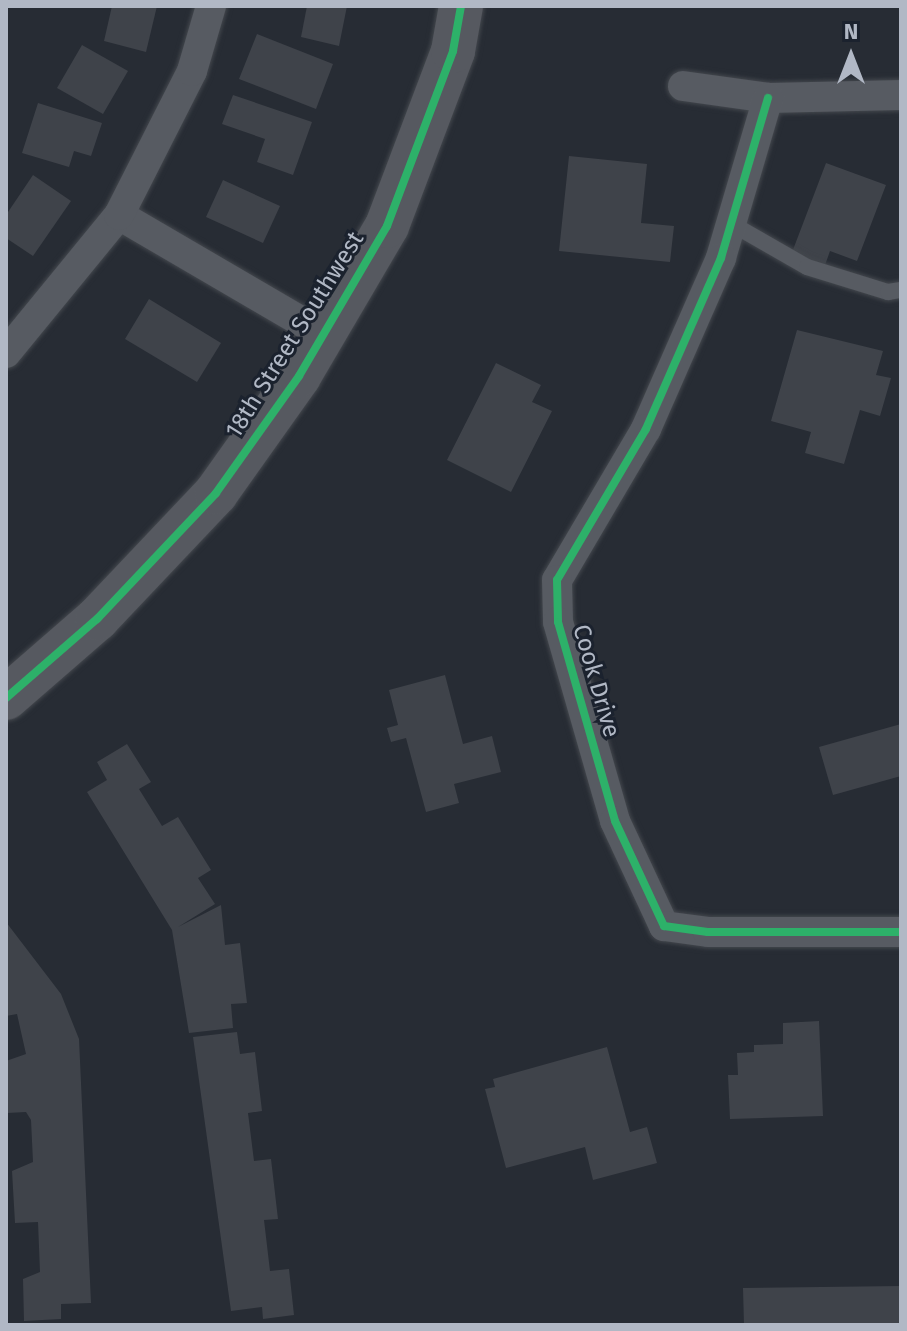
<!DOCTYPE html>
<html>
<head>
<meta charset="utf-8">
<style>
  body { margin:0 }
  #map { position:relative; width:907px; height:1331px; overflow:hidden; background:#272c34; font-family:"Fira Sans",sans-serif }
  div>[style] { position:absolute }
  .building>* { inset:0; background:#3f434a }
  .roads { filter:drop-shadow(0 0 2px #43474d) drop-shadow(0 0 2px #43474d) }
  .lane>* { height:16px; margin:-8px; padding:0 8px; transform-origin:8px; border-radius:8px; background:#575b62 }
  .street>* { height:30px; margin:-15px; padding:0 15px; transform-origin:15px; border-radius:15px; background:#575b62 }
  .secondary>* { height:44px; margin:-22px; padding:0 22px; transform-origin:22px; border-radius:22px; background:#565960 }
  .cycleway>* { height:8px; margin:-4px; padding:0 4px; transform-origin:4px; border-radius:4px; background:#2db169 }
  span { translate:-50% -50%; white-space:nowrap; text-align:center; line-height:1.15; -webkit-text-stroke:6px #1b222e; paint-order:stroke }
  .street-label { font-size:24px; color:#b1b8c5 }
  .frame { position:absolute; inset:0; border:8px solid #b1b8c5; pointer-events:none }
  .north { position:absolute; left:811px; top:16px; width:80px; height:80px; -webkit-text-stroke:6px #1b222e; paint-order:stroke; rotate:0deg; font-size:22px; font-weight:700; line-height:32px; text-align:center; color:#b1b8c5 }
  .north::after { content:''; display:block; margin:auto; width:28px; height:36px; background:#b1b8c5; clip-path:polygon(50% 0,100% 100%,50% 72%,0 100%) }
</style>
</head>
<body>
<div id="map">
  <div class="building">
    <div style="clip-path:polygon(112px 6px,157px 6px,146px 52px,104px 41px)"></div>
    <div style="clip-path:polygon(307px 6px,347px 6px,339px 46px,301px 37px)"></div>
    <div style="clip-path:polygon(257px 34px,333px 64px,316px 109px,239px 79px)"></div>
    <div style="clip-path:polygon(82px 45px,128px 71px,103px 114px,57px 88px)"></div>
    <div style="clip-path:polygon(233px 95px,312px 122px,293px 175px,257px 162px,265px 139px,222px 124px)"></div>
    <div style="clip-path:polygon(38px 103px,102px 123px,91px 156px,74px 151px,69px 167px,22px 153px)"></div>
    <div style="clip-path:polygon(569px 156px,647px 164px,641px 223px,674px 226px,670px 262px,559px 251px)"></div>
    <div style="clip-path:polygon(826px 163px,886px 185px,857px 261px,830px 251px,824px 268px,791px 255px)"></div>
    <div style="clip-path:polygon(33px 175px,71px 201px,33px 256px,6px 238px,6px 215px)"></div>
    <div style="clip-path:polygon(223px 180px,280px 206px,263px 243px,206px 217px)"></div>
    <div style="clip-path:polygon(149px 299px,221px 343px,197px 382px,125px 339px)"></div>
    <div style="clip-path:polygon(797px 330px,883px 351px,876px 375px,891px 378px,880px 416px,860px 410px,844px 464px,805px 453px,811px 432px,771px 421px)"></div>
    <div style="clip-path:polygon(496px 363px,541px 385px,532px 402px,552px 411px,511px 492px,447px 460px)"></div>
    <div style="clip-path:polygon(445px 675px,463px 744px,492px 736px,501px 772px,454px 784px,459px 803px,426px 812px,406px 738px,391px 742px,387px 728px,398px 725px,389px 690px)"></div>
    <div style="clip-path:polygon(901px 724px,901px 776px,833px 795px,819px 747px)"></div>
    <div style="clip-path:polygon(127px 744px,151px 782px,139px 789px,162px 826px,178px 817px,211px 870px,198px 878px,215px 904px,178px 927px,221px 905px,225px 945px,240px 943px,247px 1003px,231px 1004px,233px 1028px,189px 1033px,172px 930px,87px 792px,107px 780px,97px 762px)"></div>
    <div style="clip-path:polygon(6px 922px,61px 994px,79px 1039px,91px 1303px,61px 1304px,61px 1319px,24px 1321px,23px 1279px,40px 1272px,38px 1222px,15px 1223px,12px 1171px,33px 1162px,31px 1120px,26px 1112px,7px 1113px,6px 1061px,26px 1054px,17px 1014px,6px 1016px)"></div>
    <div style="clip-path:polygon(819px 1021px,823px 1116px,730px 1119px,728px 1075px,738px 1075px,737px 1053px,754px 1052px,754px 1045px,783px 1044px,783px 1023px)"></div>
    <div style="clip-path:polygon(237px 1032px,240px 1054px,255px 1052px,262px 1111px,248px 1113px,254px 1161px,271px 1159px,278px 1219px,264px 1220px,270px 1271px,289px 1269px,294px 1315px,263px 1319px,262px 1307px,231px 1311px,193px 1037px)"></div>
    <div style="clip-path:polygon(607px 1047px,630px 1132px,647px 1127px,657px 1163px,593px 1180px,585px 1147px,506px 1168px,485px 1089px,495px 1087px,493px 1079px)"></div>
    <div style="clip-path:polygon(901px 1286px,901px 1325px,744px 1325px,743px 1288px)"></div>
  </div>
  <div class="roads">
    <div class="lane">
      <div style="left:732px;top:224px;width:86px;rotate:29.8deg"></div>
      <div style="left:807px;top:267px;width:85px;rotate:17.2deg"></div>
      <div style="left:888px;top:292px;width:13px;rotate:-9deg"></div>
    </div>
    <div class="street">
      <div style="left:683px;top:86px;width:86px;rotate:8deg"></div>
      <div style="left:768px;top:98px;width:133px;rotate:-1.3deg"></div>
      <div style="left:768px;top:98px;width:167px;rotate:106.4deg"></div>
      <div style="left:721px;top:258px;width:187px;rotate:113.7deg"></div>
      <div style="left:646px;top:429px;width:175px;rotate:120.5deg"></div>
      <div style="left:557px;top:580px;width:42px;rotate:88.6deg"></div>
      <div style="left:558px;top:622px;width:207px;rotate:74deg"></div>
      <div style="left:615px;top:821px;width:116px;rotate:65deg"></div>
      <div style="left:664px;top:926px;width:44px;rotate:7.8deg"></div>
      <div style="left:708px;top:932px;width:193px"></div>
      <div style="left:119px;top:215px;width:236px;rotate:30.3deg"></div>
      <div style="left:6px;top:353px;width:178px;rotate:-50.7deg"></div>
      <div style="left:119px;top:215px;width:161px;rotate:-63.1deg"></div>
      <div style="left:192px;top:71px;width:68px;rotate:-73.7deg"></div>
    </div>
    <div class="secondary">
      <div style="left:6px;top:698px;width:121px;rotate:-41deg"></div>
      <div style="left:97px;top:619px;width:173px;rotate:-46.6deg"></div>
      <div style="left:216px;top:493px;width:143px;rotate:-54.6deg"></div>
      <div style="left:299px;top:376px;width:174px;rotate:-59.6deg"></div>
      <div style="left:387px;top:226px;width:187px;rotate:-69.3deg"></div>
      <div style="left:453px;top:51px;width:46px;rotate:-79.9deg"></div>
    </div>
  </div>
  <div class="cycleway">
    <div style="left:768px;top:98px;width:167px;rotate:106.4deg"></div>
    <div style="left:721px;top:258px;width:187px;rotate:113.7deg"></div>
    <div style="left:646px;top:429px;width:175px;rotate:120.5deg"></div>
    <div style="left:557px;top:580px;width:42px;rotate:88.6deg"></div>
    <div style="left:558px;top:622px;width:207px;rotate:74deg"></div>
    <div style="left:615px;top:821px;width:116px;rotate:65deg"></div>
    <div style="left:664px;top:926px;width:44px;rotate:7.8deg"></div>
    <div style="left:708px;top:932px;width:193px"></div>
    <div style="left:6px;top:698px;width:121px;rotate:-41deg"></div>
    <div style="left:97px;top:619px;width:173px;rotate:-46.6deg"></div>
    <div style="left:216px;top:493px;width:143px;rotate:-54.6deg"></div>
    <div style="left:299px;top:376px;width:174px;rotate:-59.6deg"></div>
    <div style="left:387px;top:226px;width:187px;rotate:-69.3deg"></div>
    <div style="left:453px;top:51px;width:46px;rotate:-79.9deg"></div>
  </div>
  <div class="street-label">
    <span style="left:295px;top:335px;rotate:-58deg">18th Street Southwest</span>
    <span style="left:596px;top:681px;rotate:74deg">Cook Drive</span>
  </div>
  <div class="frame"></div>
  <div class="north">N</div>
</div>
</body>
</html>
